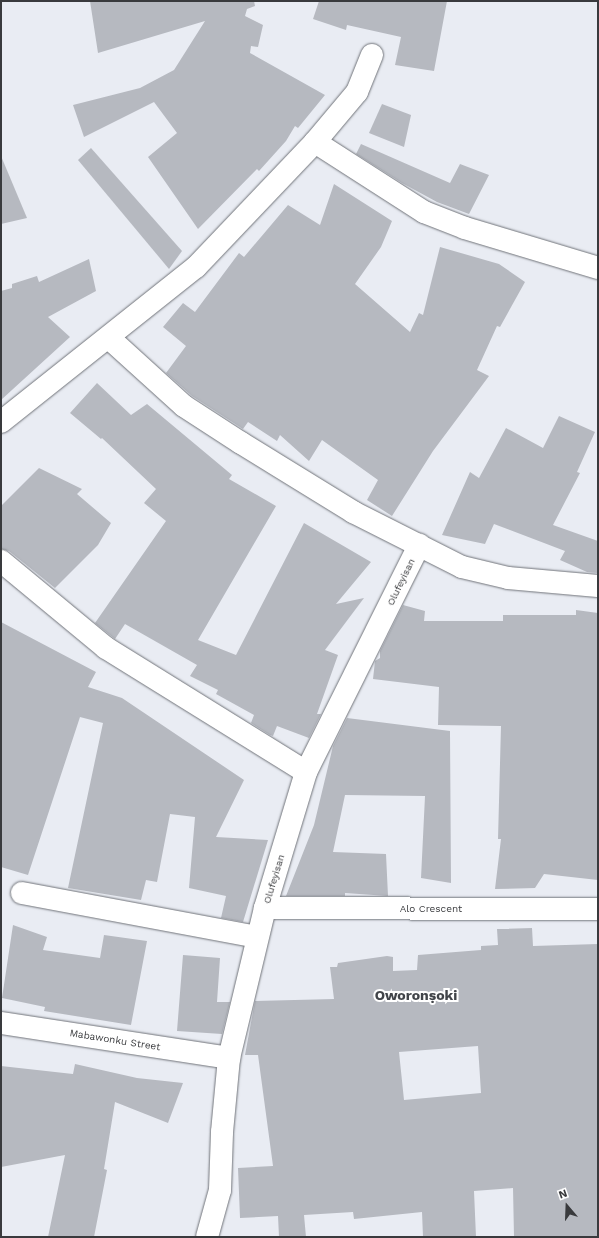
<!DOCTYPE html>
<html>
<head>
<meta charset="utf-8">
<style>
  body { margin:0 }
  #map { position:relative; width:599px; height:1238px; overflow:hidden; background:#e9ecf3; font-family:"Work Sans",sans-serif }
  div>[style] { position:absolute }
  .building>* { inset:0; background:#b6b9c0 }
  .roads { filter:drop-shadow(0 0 1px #707379) drop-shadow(0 0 1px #707379) }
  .street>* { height:22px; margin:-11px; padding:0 11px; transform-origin:11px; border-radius:11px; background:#fff }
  span { translate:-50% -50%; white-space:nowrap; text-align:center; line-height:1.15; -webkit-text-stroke:4px #fff; paint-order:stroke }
  .street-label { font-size:10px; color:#393a3d }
  .district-label { font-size:14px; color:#414449; font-weight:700 }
  .frame { position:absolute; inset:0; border:2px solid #393a3d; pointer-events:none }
  .north { position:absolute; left:547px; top:1186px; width:40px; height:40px; -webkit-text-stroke:3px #fff; paint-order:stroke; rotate:341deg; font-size:11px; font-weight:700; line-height:16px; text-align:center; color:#393a3d }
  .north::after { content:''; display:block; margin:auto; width:14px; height:18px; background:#393a3d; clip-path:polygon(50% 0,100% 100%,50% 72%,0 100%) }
</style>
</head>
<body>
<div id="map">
  <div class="building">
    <div style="clip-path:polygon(90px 1px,254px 1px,255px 6px,247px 9px,245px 16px,263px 25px,258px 47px,251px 46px,250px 53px,325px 95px,298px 128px,295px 126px,286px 141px,259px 171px,257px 169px,198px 229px,148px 157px,177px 133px,154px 102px,84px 137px,73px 105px,140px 88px,174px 70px,205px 21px,98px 53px)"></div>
    <div style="clip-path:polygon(319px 1px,447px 1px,434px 71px,395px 65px,401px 37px,347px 25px,346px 30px,313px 19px)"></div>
    <div style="clip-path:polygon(382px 104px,411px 115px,404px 147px,369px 133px)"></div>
    <div style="clip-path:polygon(361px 144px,450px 183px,460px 164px,489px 175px,469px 214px,437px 202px,402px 183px,356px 154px)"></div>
    <div style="clip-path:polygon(91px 148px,182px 251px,169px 269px,78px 160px)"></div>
    <div style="clip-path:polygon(1px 156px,27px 218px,1px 224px)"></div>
    <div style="clip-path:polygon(334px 184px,392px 221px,381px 247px,355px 284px,410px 332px,419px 313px,423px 315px,440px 247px,499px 264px,525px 282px,500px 327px,497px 326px,477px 370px,489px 376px,433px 451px,392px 516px,367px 500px,378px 480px,322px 440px,309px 461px,280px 435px,277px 441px,248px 422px,243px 429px,192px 396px,166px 373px,186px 346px,163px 327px,183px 303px,195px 312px,239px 253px,244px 257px,288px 205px,320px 225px)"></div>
    <div style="clip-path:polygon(89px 259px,96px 291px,48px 317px,70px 337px,1px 400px,1px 291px,12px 288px,12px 284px,37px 276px,39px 282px)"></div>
    <div style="clip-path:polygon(97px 383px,131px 415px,147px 404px,232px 475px,229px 479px,276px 506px,198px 640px,236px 655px,304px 523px,371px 562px,336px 604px,364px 598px,325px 650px,338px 655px,317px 714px,321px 714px,309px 738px,277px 726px,273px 736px,270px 735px,251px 723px,254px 715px,216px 694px,218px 690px,190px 676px,197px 665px,125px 624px,115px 639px,95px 623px,166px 521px,144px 503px,156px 489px,102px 438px,101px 439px,70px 413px)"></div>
    <div style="clip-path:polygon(559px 416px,595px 432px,577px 472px,580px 473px,553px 525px,598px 541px,598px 573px,587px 572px,560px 560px,565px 551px,494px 524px,485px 544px,442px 535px,470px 472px,479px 478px,506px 428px,543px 448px)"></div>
    <div style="clip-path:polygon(39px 468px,82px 489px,77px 494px,111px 523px,98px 545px,55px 588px,9px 551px,1px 549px,1px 506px)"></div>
    <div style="clip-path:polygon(403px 605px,425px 611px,424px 621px,503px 621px,503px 615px,576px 615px,576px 610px,598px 613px,598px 880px,544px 874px,535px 888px,495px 889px,501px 839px,498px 839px,501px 726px,438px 725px,439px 687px,373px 679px,375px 661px,380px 658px,380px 651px)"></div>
    <div style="clip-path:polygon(1px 622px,96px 672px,88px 687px,122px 698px,244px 780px,216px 837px,268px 840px,243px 922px,221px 918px,226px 896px,189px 888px,195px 817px,170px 814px,157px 882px,146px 880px,141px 900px,68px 888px,103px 723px,80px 717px,28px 875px,1px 867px)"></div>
    <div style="clip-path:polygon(347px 718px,450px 731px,451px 883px,421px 878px,425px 796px,345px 795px,333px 852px,386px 854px,388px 896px,345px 893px,345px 896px,286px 896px,314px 825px,333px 746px)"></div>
    <div style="clip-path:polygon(13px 925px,47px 937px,43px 950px,100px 958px,104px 935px,147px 941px,131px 1025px,44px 1011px,45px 1007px,2px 998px)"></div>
    <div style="clip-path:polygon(evenodd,532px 928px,533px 946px,598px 944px,598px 1237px,514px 1237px,513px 1188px,474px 1191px,476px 1237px,423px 1237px,422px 1212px,354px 1219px,353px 1212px,304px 1215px,306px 1237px,279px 1237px,278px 1216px,240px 1218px,238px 1168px,273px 1166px,258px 1055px,245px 1055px,255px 1001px,334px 999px,330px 967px,337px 967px,338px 963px,387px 956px,393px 957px,393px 971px,417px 970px,418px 955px,481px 950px,481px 946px,498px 945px,497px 929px,532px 928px,478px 1046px,481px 1093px,404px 1100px,399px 1052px,478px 1046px)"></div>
    <div style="clip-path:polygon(183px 955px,220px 958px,217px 1002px,230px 1002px,222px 1034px,177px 1031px)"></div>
    <div style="clip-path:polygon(75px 1064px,137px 1078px,183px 1083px,168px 1123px,115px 1102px,104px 1169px,107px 1170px,94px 1237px,48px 1237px,65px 1155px,1px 1167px,1px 1066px,73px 1074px)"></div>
  </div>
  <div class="roads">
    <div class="street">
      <div style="left:315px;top:142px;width:130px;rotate:32.7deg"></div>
      <div style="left:424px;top:212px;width:44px;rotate:21.3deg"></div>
      <div style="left:465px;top:228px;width:139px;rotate:16.7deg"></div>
      <div style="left:109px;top:338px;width:101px;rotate:42.2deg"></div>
      <div style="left:184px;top:406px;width:68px;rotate:33deg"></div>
      <div style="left:241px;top:443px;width:132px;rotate:31.6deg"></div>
      <div style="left:353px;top:512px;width:122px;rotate:26.8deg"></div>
      <div style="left:462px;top:567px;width:47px;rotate:13.4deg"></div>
      <div style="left:508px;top:578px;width:90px;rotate:5.1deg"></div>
      <div style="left:1px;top:422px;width:249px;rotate:-38.5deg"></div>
      <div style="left:196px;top:267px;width:173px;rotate:-46.4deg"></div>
      <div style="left:315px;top:142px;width:65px;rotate:-50deg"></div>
      <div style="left:357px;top:92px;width:40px;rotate:-68deg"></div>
      <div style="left:1px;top:561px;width:136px;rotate:39.6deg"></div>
      <div style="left:106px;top:648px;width:235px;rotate:31.8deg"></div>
      <div style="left:22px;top:893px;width:238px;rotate:10.6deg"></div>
      <div style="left:265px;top:908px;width:333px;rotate:0.2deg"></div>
      <div style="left:1px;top:1023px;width:231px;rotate:8.7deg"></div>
      <div style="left:207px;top:1237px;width:49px;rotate:-74.5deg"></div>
      <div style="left:220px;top:1190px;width:58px;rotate:-88deg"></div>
      <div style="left:222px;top:1132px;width:74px;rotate:-84.6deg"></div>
      <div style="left:229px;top:1058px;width:154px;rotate:-76.5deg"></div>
      <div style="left:265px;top:908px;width:142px;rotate:-73.2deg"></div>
      <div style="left:306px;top:772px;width:254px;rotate:-63.5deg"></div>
    </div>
  </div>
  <div class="street-label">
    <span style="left:401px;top:582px;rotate:-64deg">Olufeyisan</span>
    <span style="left:274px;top:879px;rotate:-73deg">Olufeyisan</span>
    <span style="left:431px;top:909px">Alo Crescent</span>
    <span style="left:115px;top:1040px;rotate:9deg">Mabawonku Street</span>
  </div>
  <div class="district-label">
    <span style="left:416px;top:995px">Oworonṣoki</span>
  </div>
  <div class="frame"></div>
  <div class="north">N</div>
</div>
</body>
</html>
